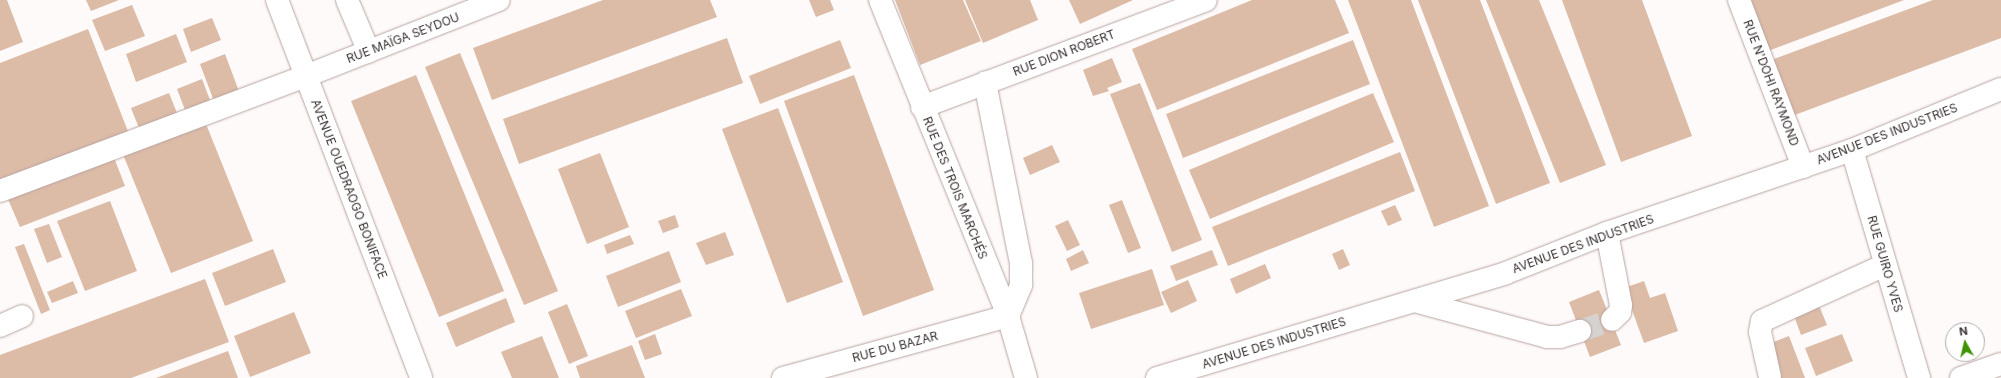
<!DOCTYPE html>
<html>
<head>
<meta charset="utf-8">
<style>
  body { margin:0 }
  #map { position:relative; width:2001px; height:378px; overflow:hidden; background:#fefaf9; font-family:Inter,sans-serif }
  div>[style] { position:absolute }
  .building>* { inset:0; background:#dcbba7 }
  .minor-tunnel>* { height:22px; margin-top:-11px; transform-origin:0; background:repeating-linear-gradient(90deg,#d6d2d0 0 22px,transparent 0 33px) }
  .roads { filter:drop-shadow(0 0 1px #b7a5a0) drop-shadow(0 0 1px #b7a5a0) }
  .minor>* { height:22px; margin:-11px; padding:0 11px; transform-origin:11px; border-radius:11px; background:#fff }
  span { translate:-50% -50%; white-space:nowrap; text-align:center; line-height:1.15; -webkit-text-stroke:3px #fff; paint-order:stroke }
  .street-label { font-size:12px; color:#37302e }
  .north { position:absolute; left:1945px; top:322px; width:40px; height:40px; box-sizing:border-box; background:#fff; border:1px solid #afacab; border-radius:50%; rotate:352deg; font-size:11px; font-weight:700; line-height:16px; text-align:center; color:#37302e }
  .north::after { content:''; display:block; margin:auto; width:14px; height:18px; background:#3d9303; clip-path:polygon(50% 0,100% 100%,50% 72%,0 100%) }
</style>
</head>
<body>
<div id="map">
  <div class="building">
    <div style="clip-path:polygon(0 0,7px 0,23px 42px,0 51px)"></div>
    <div style="clip-path:polygon(86px 0,119px 0,91px 11px)"></div>
    <div style="clip-path:polygon(603px 0,710px 0,717px 17px,492px 100px,473px 48px)"></div>
    <div style="clip-path:polygon(809px 0,830px 0,834px 10px,816px 17px)"></div>
    <div style="clip-path:polygon(895px 0,963px 0,981px 41px,920px 65px)"></div>
    <div style="clip-path:polygon(965px 0,1030px 0,1038px 20px,983px 43px)"></div>
    <div style="clip-path:polygon(1069px 0,1133px 0,1080px 24px)"></div>
    <div style="clip-path:polygon(1252px 0,1335px 0,1349px 33px,1157px 110px,1132px 49px)"></div>
    <div style="clip-path:polygon(1348px 0,1411px 0,1489px 206px,1434px 227px)"></div>
    <div style="clip-path:polygon(1418px 0,1480px 0,1550px 183px,1496px 204px)"></div>
    <div style="clip-path:polygon(1486px 0,1539px 0,1606px 165px,1560px 183px)"></div>
    <div style="clip-path:polygon(1562px 0,1642px 0,1692px 136px,1621px 162px)"></div>
    <div style="clip-path:polygon(1749px 0,1904px 0,1768px 51px)"></div>
    <div style="clip-path:polygon(1933px 0,2001px 0,2001px 38px,1792px 116px,1771px 60px)"></div>
    <div style="clip-path:polygon(132px 5px,145px 36px,105px 51px,92px 20px)"></div>
    <div style="clip-path:polygon(212px 18px,221px 40px,191px 52px,183px 29px)"></div>
    <div style="clip-path:polygon(88px 29px,129px 134px,0 184px,0 63px)"></div>
    <div style="clip-path:polygon(176px 34px,187px 62px,136px 82px,126px 54px)"></div>
    <div style="clip-path:polygon(727px 38px,743px 83px,519px 164px,503px 119px)"></div>
    <div style="clip-path:polygon(840px 40px,851px 68px,760px 104px,749px 76px)"></div>
    <div style="clip-path:polygon(1353px 40px,1370px 84px,1183px 158px,1166px 114px)"></div>
    <div style="clip-path:polygon(460px 53px,558px 291px,524px 305px,425px 67px)"></div>
    <div style="clip-path:polygon(225px 54px,240px 94px,215px 104px,200px 64px)"></div>
    <div style="clip-path:polygon(1112px 58px,1122px 82px,1107px 88px,1109px 91px,1093px 96px,1083px 70px)"></div>
    <div style="clip-path:polygon(416px 75px,504px 291px,439px 317px,351px 101px)"></div>
    <div style="clip-path:polygon(854px 75px,934px 290px,863px 316px,784px 101px)"></div>
    <div style="clip-path:polygon(202px 79px,210px 100px,185px 110px,177px 89px)"></div>
    <div style="clip-path:polygon(1140px 83px,1202px 240px,1172px 252px,1110px 94px)"></div>
    <div style="clip-path:polygon(169px 93px,177px 113px,139px 128px,131px 108px)"></div>
    <div style="clip-path:polygon(1373px 93px,1394px 142px,1210px 219px,1189px 170px)"></div>
    <div style="clip-path:polygon(778px 108px,843px 282px,787px 303px,722px 129px)"></div>
    <div style="clip-path:polygon(204px 119px,253px 241px,171px 273px,122px 152px)"></div>
    <div style="clip-path:polygon(1052px 145px,1060px 162px,1030px 175px,1023px 158px)"></div>
    <div style="clip-path:polygon(1400px 152px,1415px 191px,1228px 266px,1212px 227px)"></div>
    <div style="clip-path:polygon(600px 153px,629px 227px,587px 244px,558px 169px)"></div>
    <div style="clip-path:polygon(113px 155px,125px 186px,20px 227px,7px 197px)"></div>
    <div style="clip-path:polygon(1122px 200px,1141px 248px,1128px 253px,1109px 205px)"></div>
    <div style="clip-path:polygon(110px 201px,137px 271px,85px 291px,57px 221px)"></div>
    <div style="clip-path:polygon(1395px 205px,1402px 220px,1388px 226px,1381px 211px)"></div>
    <div style="clip-path:polygon(675px 215px,679px 227px,663px 233px,658px 221px)"></div>
    <div style="clip-path:polygon(1068px 220px,1080px 245px,1067px 251px,1055px 226px)"></div>
    <div style="clip-path:polygon(49px 224px,62px 257px,47px 263px,34px 229px)"></div>
    <div style="clip-path:polygon(725px 232px,734px 255px,706px 265px,696px 243px)"></div>
    <div style="clip-path:polygon(630px 235px,634px 244px,607px 254px,604px 245px)"></div>
    <div style="clip-path:polygon(24px 244px,50px 310px,41px 314px,15px 247px)"></div>
    <div style="clip-path:polygon(273px 249px,286px 282px,225px 306px,212px 273px)"></div>
    <div style="clip-path:polygon(1343px 249px,1350px 265px,1339px 270px,1332px 254px)"></div>
    <div style="clip-path:polygon(1083px 250px,1089px 263px,1071px 271px,1066px 259px)"></div>
    <div style="clip-path:polygon(1212px 250px,1218px 265px,1176px 281px,1170px 266px)"></div>
    <div style="clip-path:polygon(669px 251px,681px 282px,618px 307px,606px 276px)"></div>
    <div style="clip-path:polygon(1265px 264px,1271px 278px,1236px 294px,1230px 279px)"></div>
    <div style="clip-path:polygon(1152px 269px,1164px 305px,1091px 329px,1079px 293px)"></div>
    <div style="clip-path:polygon(205px 279px,229px 342px,131px 378px,0 378px,0 355px)"></div>
    <div style="clip-path:polygon(1188px 280px,1197px 301px,1171px 313px,1161px 292px)"></div>
    <div style="clip-path:polygon(73px 281px,78px 293px,52px 303px,47px 292px)"></div>
    <div style="clip-path:polygon(1644px 281px,1650px 298px,1665px 293px,1678px 331px,1644px 343px,1624px 288px)"></div>
    <div style="clip-path:polygon(681px 289px,692px 316px,636px 338px,625px 311px)"></div>
    <div style="clip-path:polygon(1599px 290px,1621px 345px,1590px 357px,1569px 302px)"></div>
    <div style="clip-path:polygon(506px 298px,515px 322px,456px 347px,446px 323px)"></div>
    <div style="clip-path:polygon(1818px 303px,1827px 325px,1801px 335px,1793px 313px)"></div>
    <div style="clip-path:polygon(567px 304px,588px 356px,569px 364px,548px 312px)"></div>
    <div style="clip-path:polygon(294px 312px,311px 353px,250px 377px,234px 336px)"></div>
    <div style="clip-path:polygon(655px 334px,662px 354px,645px 360px,638px 341px)"></div>
    <div style="clip-path:polygon(1842px 334px,1853px 361px,1816px 376px,1805px 348px)"></div>
    <div style="clip-path:polygon(542px 336px,559px 378px,512px 378px,501px 352px)"></div>
    <div style="clip-path:polygon(1789px 336px,1805px 378px,1780px 378px,1766px 345px)"></div>
    <div style="clip-path:polygon(632px 345px,645px 378px,580px 378px,576px 366px)"></div>
    <div style="clip-path:polygon(228px 351px,238px 378px,156px 378px)"></div>
  </div>
  <div class="minor-tunnel">
    <div style="left:1580px;top:331px;width:34px;rotate:-19deg"></div>
  </div>
  <div class="roads">
    <div class="minor">
      <div style="left:277px;top:0;width:404px;rotate:69.1deg"></div>
      <div style="left:347px;top:0;width:56px;rotate:67.1deg"></div>
      <div style="left:880px;top:0;width:341px;rotate:67.9deg"></div>
      <div style="left:1008px;top:316px;width:65px;rotate:73.8deg"></div>
      <div style="left:1739px;top:0;width:179px;rotate:69deg"></div>
      <div style="left:922px;top:107px;width:303px;rotate:-20.6deg"></div>
      <div style="left:1852px;top:150px;width:238px;rotate:73.6deg"></div>
      <div style="left:0;top:191px;width:327px;rotate:-20.6deg"></div>
      <div style="left:306px;top:76px;width:207px;rotate:-21.5deg"></div>
      <div style="left:1607px;top:233px;width:73px;rotate:79deg"></div>
      <div style="left:1621px;top:305px;width:7px;rotate:98deg"></div>
      <div style="left:1620px;top:312px;width:11px;rotate:135deg"></div>
      <div style="left:1414px;top:301px;width:138px;rotate:15.1deg"></div>
      <div style="left:1547px;top:337px;width:13px"></div>
      <div style="left:1560px;top:337px;width:21px;rotate:-17deg"></div>
      <div style="left:0;top:326px;width:24px;rotate:-24deg"></div>
      <div style="left:1770px;top:377px;width:46px;rotate:-102.5deg"></div>
      <div style="left:1760px;top:332px;width:11px;rotate:-80deg"></div>
      <div style="left:1762px;top:321px;width:135px;rotate:-24.5deg"></div>
      <div style="left:783px;top:378px;width:233px;rotate:-15.4deg"></div>
      <div style="left:1008px;top:316px;width:34px;rotate:-67deg"></div>
      <div style="left:1021px;top:285px;width:22px;rotate:-90deg"></div>
      <div style="left:1021px;top:263px;width:184px;rotate:-101.3deg"></div>
      <div style="left:1157px;top:378px;width:364px;rotate:-16.7deg"></div>
      <div style="left:1506px;top:273px;width:109px;rotate:-21.6deg"></div>
      <div style="left:1607px;top:233px;width:259px;rotate:-18.7deg"></div>
      <div style="left:1852px;top:150px;width:161px;rotate:-22.3deg"></div>
      <div style="left:1961px;top:378px;width:42px;rotate:-19.3deg"></div>
    </div>
  </div>
  <div class="street-label">
    <span style="left:403px;top:38px;rotate:-21deg">RUE MAÏGA SEYDOU</span>
    <span style="left:1064px;top:53px;rotate:-21deg">RUE DION ROBERT</span>
    <span style="left:1771px;top:83px;rotate:69deg">RUE N'DOHI RAYMOND</span>
    <span style="left:1887px;top:134px;rotate:-21deg">AVENUE DES INDUSTRIES</span>
    <span style="left:955px;top:188px;rotate:68deg">RUE DES TROIS MARCHÉS</span>
    <span style="left:349px;top:189px;rotate:69deg">AVENUE OUEDRAOGO BONIFACE</span>
    <span style="left:1583px;top:244px;rotate:-20deg">AVENUE DES INDUSTRIES</span>
    <span style="left:1885px;top:264px;rotate:74deg">RUE GUIRO YVES</span>
    <span style="left:1274px;top:343px;rotate:-17deg">AVENUE DES INDUSTRIES</span>
    <span style="left:895px;top:347px;rotate:-15deg">RUE DU BAZAR</span>
  </div>
  <div class="north">N</div>
</div>
</body>
</html>
